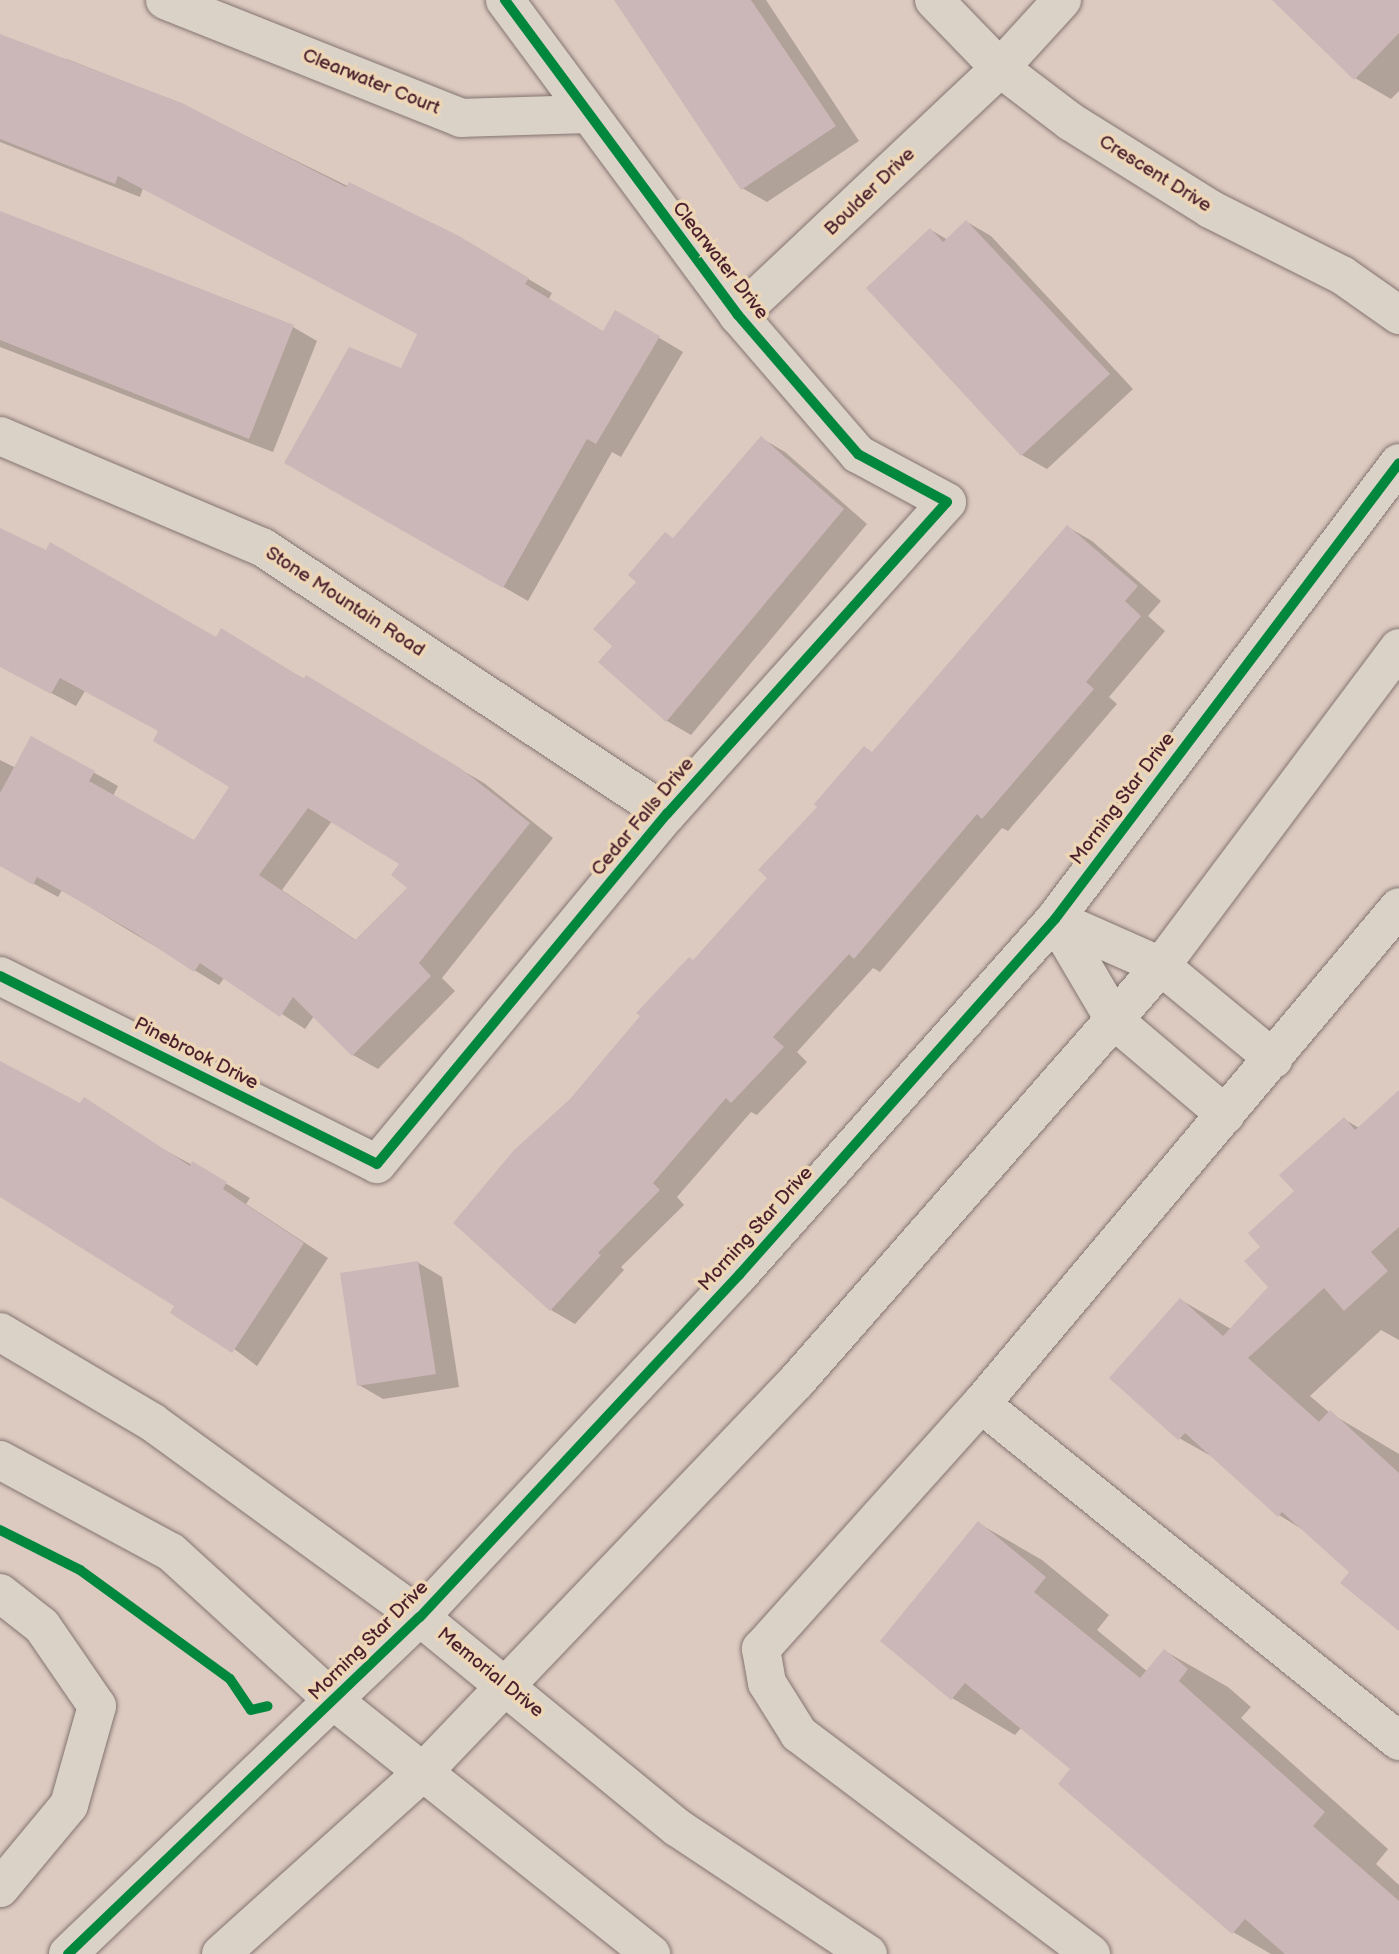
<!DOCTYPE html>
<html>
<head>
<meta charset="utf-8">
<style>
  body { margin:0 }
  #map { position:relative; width:1399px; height:1954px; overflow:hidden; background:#dccac0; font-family:"Balsamiq Sans",sans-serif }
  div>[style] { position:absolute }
  .shadow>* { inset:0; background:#0003 }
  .building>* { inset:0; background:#cbb7b7 }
  .roads { filter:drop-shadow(0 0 2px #847471) drop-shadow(0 0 2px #847471) }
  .minor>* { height:38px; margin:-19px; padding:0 19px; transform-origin:19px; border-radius:19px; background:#dbd2c7 }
  .major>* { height:38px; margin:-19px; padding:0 19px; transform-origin:19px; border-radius:19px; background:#dbd2c7 }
  .cycleway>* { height:10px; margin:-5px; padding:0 5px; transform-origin:5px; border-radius:5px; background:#00873e }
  span { translate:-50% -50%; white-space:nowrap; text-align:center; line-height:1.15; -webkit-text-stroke:7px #edd6b6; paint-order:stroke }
  .street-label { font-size:19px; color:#4a1f2b }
</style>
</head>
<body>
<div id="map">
  <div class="shadow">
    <div style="clip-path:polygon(616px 0,766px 0,859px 141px,767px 202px,742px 188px)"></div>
    <div style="clip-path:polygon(1274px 0,1399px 0,1399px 91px,1391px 99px,1355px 78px)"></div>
    <div style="clip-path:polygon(0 39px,65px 62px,67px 59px,181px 104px,484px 253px,552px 293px,548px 300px,604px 333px,616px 312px,683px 352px,621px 457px,612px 452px,528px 601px,286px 462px,402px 371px,419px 334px,143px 188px,140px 197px,0 142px)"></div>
    <div style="clip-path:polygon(0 214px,293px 327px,317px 341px,273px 452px,0 347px)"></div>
    <div style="clip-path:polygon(967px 222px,991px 236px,1133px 389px,1047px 469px,1022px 455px,931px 230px,948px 240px)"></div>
    <div style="clip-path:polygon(761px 438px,785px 452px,867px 524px,691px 735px,667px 721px,600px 662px,614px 646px,638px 582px)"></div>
    <div style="clip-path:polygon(1068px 527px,1092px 541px,1161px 601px,1148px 616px,1165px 631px,1109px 697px,1117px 704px,1008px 831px,1002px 828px,880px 972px,873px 968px,797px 1052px,807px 1062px,757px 1115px,751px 1112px,677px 1197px,684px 1205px,621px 1267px,624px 1270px,575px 1324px,551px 1310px,571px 1100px,769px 878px)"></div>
    <div style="clip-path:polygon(evenodd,0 530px,216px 639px,221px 631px,484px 783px,553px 838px,442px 978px,455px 991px,378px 1069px,353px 1055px,314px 1016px,305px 1029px,225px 977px,219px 985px,62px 890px,58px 897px,0 865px,0 760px,16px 768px,32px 738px,118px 786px,113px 796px,195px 842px,232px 787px,160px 731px,85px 691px,76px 706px,0 666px,0 530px,332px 821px,402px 864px,410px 888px,357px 941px,282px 890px,332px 821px)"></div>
    <div style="clip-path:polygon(0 1063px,217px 1178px,250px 1198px,246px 1204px,328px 1258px,257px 1366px,177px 1306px,0 1196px)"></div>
    <div style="clip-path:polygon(1399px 1093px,1399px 1340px,1381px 1330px,1310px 1396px,1330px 1413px,1399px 1454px,1399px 1629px,1351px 1572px,1305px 1531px,1279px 1515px,1218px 1460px,1179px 1438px,1181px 1300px,1231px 1329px,1270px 1287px,1262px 1247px,1344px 1119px,1359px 1128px)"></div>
    <div style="clip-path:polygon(417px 1262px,442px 1277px,459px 1387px,383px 1399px,359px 1385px)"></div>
    <div style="clip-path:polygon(978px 1523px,1042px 1560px,1109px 1615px,1097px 1630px,1148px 1672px,1165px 1651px,1228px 1687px,1251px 1707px,1241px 1718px,1388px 1849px,1376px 1864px,1399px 1885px,1399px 1954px,1271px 1954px,1233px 1932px,1073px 1769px,1022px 1727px,1015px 1735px,952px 1698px)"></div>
  </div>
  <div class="building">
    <div style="clip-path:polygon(614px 0,751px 0,836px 126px,741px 190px)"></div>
    <div style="clip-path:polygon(1272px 0,1399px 0,1399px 33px,1354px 80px)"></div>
    <div style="clip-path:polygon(0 34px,182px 103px,346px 187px,349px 182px,459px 236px,529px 278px,525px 284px,603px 331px,615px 310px,660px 336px,596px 444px,587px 439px,503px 588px,284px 463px,349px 347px,401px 368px,417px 334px,118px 176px,115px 184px,0 139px)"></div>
    <div style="clip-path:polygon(0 211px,294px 325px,249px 439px,0 340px)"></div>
    <div style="clip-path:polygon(966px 220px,1110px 374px,1021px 456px,866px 288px,930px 228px,943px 242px)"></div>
    <div style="clip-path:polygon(761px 436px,844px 509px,666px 722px,598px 662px,612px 646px,593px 629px,636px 582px,628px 575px,665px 532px,673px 538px)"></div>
    <div style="clip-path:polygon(1067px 525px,1138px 586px,1125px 601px,1141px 616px,1086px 682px,1094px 689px,982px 819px,977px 814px,854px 959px,849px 954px,773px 1037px,784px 1047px,731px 1103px,726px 1098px,653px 1183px,660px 1190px,598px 1253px,601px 1255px,550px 1311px,453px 1223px,514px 1150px,570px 1099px,640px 1016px,636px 1013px,689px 957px,693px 960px,767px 878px,758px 870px,817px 807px,814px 804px,864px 746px,872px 752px)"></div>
    <div style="clip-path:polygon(evenodd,0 528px,46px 550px,50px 542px,216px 637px,221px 628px,304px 679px,306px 675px,460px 768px,530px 823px,419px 963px,431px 976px,352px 1056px,293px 997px,280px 1017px,200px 963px,194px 972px,132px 931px,37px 877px,33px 885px,0 866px,0 793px,31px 736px,95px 771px,89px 781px,194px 840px,229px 787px,153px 741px,158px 731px,60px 678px,51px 694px,0 667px,0 528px,308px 808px,399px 864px,391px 875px,407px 888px,355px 940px,259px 875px,308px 808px)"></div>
    <div style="clip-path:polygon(0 1061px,80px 1103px,84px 1097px,190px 1166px,192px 1161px,227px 1182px,223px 1189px,304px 1243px,232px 1353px,170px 1313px,174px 1306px,0 1197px)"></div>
    <div style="clip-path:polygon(1399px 1090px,1399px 1227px,1371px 1252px,1388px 1271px,1344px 1311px,1324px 1288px,1248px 1358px,1319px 1422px,1330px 1410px,1399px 1473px,1399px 1631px,1340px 1583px,1349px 1572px,1282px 1512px,1278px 1517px,1185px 1433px,1178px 1440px,1109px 1378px,1180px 1298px,1223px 1336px,1268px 1287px,1244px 1261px,1260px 1247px,1248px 1233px,1294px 1191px,1279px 1175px,1344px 1117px,1355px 1130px)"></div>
    <div style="clip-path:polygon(418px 1261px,436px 1374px,357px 1386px,340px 1273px)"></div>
    <div style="clip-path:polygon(978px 1521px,1046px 1577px,1034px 1592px,1140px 1678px,1164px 1649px,1188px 1669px,1179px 1681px,1325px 1812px,1313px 1826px,1399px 1901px,1399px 1954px,1285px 1954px,1245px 1919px,1232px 1934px,1058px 1784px,1070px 1769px,965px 1683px,951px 1700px,880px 1641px)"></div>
  </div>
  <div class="roads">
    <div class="minor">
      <div style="left:165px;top:0;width:319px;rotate:21.7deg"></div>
      <div style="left:461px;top:118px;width:125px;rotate:-1.8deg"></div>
      <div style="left:934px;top:0;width:95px;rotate:45.9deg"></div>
      <div style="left:1000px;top:68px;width:89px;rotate:37.3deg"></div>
      <div style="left:1071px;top:122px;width:164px;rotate:32deg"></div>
      <div style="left:1210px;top:209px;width:148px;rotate:26.6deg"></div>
      <div style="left:1342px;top:275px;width:70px;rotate:35.1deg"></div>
      <div style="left:738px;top:315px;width:360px;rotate:-43.3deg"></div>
      <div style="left:1000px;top:68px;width:92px;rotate:-47.6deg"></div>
      <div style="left:0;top:436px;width:285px;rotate:23deg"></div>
      <div style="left:262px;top:547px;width:485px;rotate:33.4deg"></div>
      <div style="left:1055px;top:919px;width:118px;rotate:59.5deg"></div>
      <div style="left:1115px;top:1021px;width:145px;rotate:40.3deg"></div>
      <div style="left:1055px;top:919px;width:116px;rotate:23.9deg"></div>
      <div style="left:1161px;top:966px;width:146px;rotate:39.5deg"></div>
      <div style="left:0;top:976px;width:421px;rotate:26.5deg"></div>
      <div style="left:377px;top:1164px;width:455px;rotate:-50.4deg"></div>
      <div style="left:667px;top:814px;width:419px;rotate:-48.1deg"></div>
      <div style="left:947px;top:502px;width:101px;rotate:-151.7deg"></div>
      <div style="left:858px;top:454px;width:184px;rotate:-130.8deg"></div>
      <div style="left:738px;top:315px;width:392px;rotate:-126.5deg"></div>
      <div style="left:981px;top:1404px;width:537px;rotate:38.88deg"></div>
      <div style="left:0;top:1593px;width:53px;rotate:38.2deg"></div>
      <div style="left:42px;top:1626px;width:97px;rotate:55.5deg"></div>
      <div style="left:97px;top:1706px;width:103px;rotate:105.8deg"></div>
      <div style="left:69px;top:1805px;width:108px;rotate:129.7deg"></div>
      <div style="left:68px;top:1954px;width:487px;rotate:-43.8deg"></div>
      <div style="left:420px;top:1617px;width:468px;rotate:-47deg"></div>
      <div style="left:739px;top:1275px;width:476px;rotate:-48.4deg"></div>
      <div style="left:1055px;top:919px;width:571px;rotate:-52.97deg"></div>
      <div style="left:221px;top:1954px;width:272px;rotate:-42deg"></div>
      <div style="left:423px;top:1772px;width:540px;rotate:-46.28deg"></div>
      <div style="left:796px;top:1382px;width:553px;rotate:-48.74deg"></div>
      <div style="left:1161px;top:966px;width:397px;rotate:-53.2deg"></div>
      <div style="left:1091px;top:1954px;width:366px;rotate:-143deg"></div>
      <div style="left:799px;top:1734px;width:60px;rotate:-122.1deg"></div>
      <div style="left:767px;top:1683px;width:35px;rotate:-100deg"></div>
      <div style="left:761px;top:1649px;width:329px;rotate:-48.1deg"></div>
      <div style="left:981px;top:1404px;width:649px;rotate:-49.93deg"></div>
    </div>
    <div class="major">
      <div style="left:0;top:1332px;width:177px;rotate:30.6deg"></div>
      <div style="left:152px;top:1422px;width:331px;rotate:36deg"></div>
      <div style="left:420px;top:1617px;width:333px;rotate:39.3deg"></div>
      <div style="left:678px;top:1828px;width:228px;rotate:33.6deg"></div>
      <div style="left:0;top:1460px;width:194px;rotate:28.3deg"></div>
      <div style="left:171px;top:1552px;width:221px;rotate:42.4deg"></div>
      <div style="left:334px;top:1701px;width:406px;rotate:38.6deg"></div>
    </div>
  </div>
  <div class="cycleway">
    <div style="left:0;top:976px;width:421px;rotate:26.5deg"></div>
    <div style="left:377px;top:1164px;width:455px;rotate:-50.4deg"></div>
    <div style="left:667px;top:814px;width:419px;rotate:-48.1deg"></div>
    <div style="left:947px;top:502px;width:101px;rotate:-151.7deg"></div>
    <div style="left:858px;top:454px;width:184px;rotate:-130.8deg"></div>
    <div style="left:738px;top:315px;width:392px;rotate:-126.5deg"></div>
    <div style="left:0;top:1530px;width:89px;rotate:26.6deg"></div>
    <div style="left:80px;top:1570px;width:185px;rotate:36deg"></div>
    <div style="left:230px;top:1679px;width:37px;rotate:56deg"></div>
    <div style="left:251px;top:1710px;width:17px;rotate:-13deg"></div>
    <div style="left:68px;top:1954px;width:487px;rotate:-43.8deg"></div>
    <div style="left:420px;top:1617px;width:468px;rotate:-47deg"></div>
    <div style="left:739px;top:1275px;width:476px;rotate:-48.4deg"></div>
    <div style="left:1055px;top:919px;width:571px;rotate:-52.97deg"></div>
  </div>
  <div class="street-label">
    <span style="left:371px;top:82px;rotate:22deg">Clearwater Court</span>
    <span style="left:1155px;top:174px;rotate:32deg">Crescent Drive</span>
    <span style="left:870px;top:192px;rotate:-44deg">Boulder Drive</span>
    <span style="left:720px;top:261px;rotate:52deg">Clearwater Drive</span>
    <span style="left:345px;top:602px;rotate:33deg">Stone Mountain Road</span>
    <span style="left:1123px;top:799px;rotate:-53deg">Morning Star Drive</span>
    <span style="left:643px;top:817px;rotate:-50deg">Cedar Falls Drive</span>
    <span style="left:196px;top:1054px;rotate:27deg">Pinebrook Drive</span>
    <span style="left:756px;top:1229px;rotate:-48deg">Morning Star Drive</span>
    <span style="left:369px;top:1641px;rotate:-45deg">Morning Star Drive</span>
    <span style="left:490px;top:1673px;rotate:39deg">Memorial Drive</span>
  </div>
</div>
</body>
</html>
